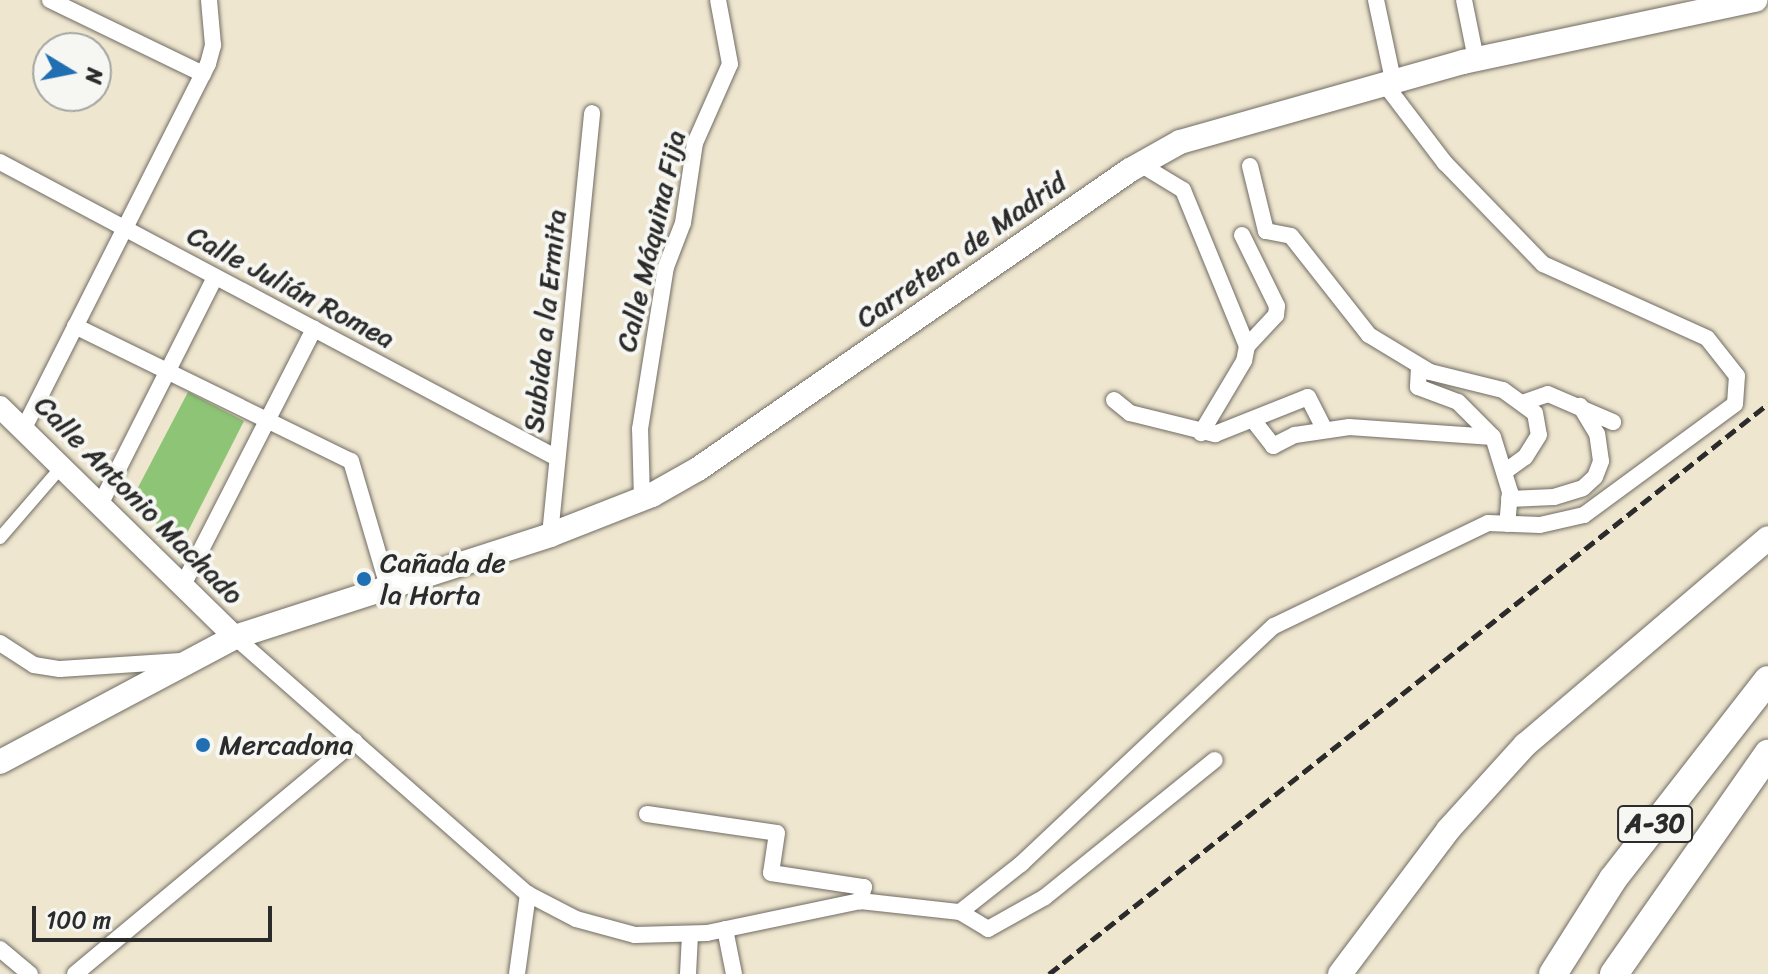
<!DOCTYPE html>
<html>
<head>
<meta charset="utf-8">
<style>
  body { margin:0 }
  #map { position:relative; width:1768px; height:974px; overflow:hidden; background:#efe6cf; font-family:Sriracha,sans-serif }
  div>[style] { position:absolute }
  .green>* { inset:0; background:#8ec476 }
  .roads { filter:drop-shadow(0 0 2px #706c64) drop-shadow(0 0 2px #706c64) }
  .pedestrian>* { height:12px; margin:-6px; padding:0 6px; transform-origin:6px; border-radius:6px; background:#fff }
  .minor>* { height:16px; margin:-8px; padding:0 8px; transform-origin:8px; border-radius:8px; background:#fff }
  .secondary>* { height:22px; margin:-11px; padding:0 11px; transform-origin:11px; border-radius:11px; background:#fff }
  .primary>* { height:24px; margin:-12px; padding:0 12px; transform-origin:12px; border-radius:12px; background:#fff }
  .motorway>* { height:28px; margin:-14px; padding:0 14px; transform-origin:14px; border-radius:14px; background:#fff }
  .rail>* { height:5px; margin-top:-2.5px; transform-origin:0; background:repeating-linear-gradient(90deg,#2b2b2b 0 12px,transparent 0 18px) }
  .dots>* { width:22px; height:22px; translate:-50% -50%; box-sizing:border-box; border:4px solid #f6f6f2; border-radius:50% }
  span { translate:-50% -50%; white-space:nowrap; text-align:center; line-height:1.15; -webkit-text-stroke:8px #f6f6f2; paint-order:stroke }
  .shield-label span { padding:2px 6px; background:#f6f6f2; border:2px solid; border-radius:6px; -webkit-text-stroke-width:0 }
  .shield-label { font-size:26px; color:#2b2b2b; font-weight:700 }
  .street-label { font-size:28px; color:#2b2b2b }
  .poi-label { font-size:28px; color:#2b2b2b }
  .left { translate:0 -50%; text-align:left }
  .north { position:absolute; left:32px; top:32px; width:80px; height:80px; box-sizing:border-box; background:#f6f6f2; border:2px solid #a5a5a2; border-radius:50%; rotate:100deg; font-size:22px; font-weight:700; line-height:32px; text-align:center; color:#2b2b2b }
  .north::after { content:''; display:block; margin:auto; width:28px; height:36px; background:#1f6fb2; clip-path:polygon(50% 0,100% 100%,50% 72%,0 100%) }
  .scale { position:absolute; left:32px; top:906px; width:240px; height:36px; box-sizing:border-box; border:4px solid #2b2b2b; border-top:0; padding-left:10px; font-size:24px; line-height:28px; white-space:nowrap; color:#2b2b2b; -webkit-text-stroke:6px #f6f6f2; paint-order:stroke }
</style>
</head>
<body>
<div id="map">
  <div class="green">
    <div style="clip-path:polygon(188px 392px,244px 421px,179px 549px,133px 497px)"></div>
  </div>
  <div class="roads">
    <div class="pedestrian">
      <div style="left:0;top:538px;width:96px;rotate:-49.2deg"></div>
    </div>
    <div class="minor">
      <div style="left:50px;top:0;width:170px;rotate:25.8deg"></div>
      <div style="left:1376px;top:0;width:82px;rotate:78deg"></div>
      <div style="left:1464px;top:0;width:60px;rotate:78.5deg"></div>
      <div style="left:0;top:162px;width:631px;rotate:27.99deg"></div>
      <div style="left:1140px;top:164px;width:50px;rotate:31.2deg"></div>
      <div style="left:1183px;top:190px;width:169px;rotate:67.7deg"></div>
      <div style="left:1247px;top:346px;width:15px;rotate:101deg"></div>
      <div style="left:1244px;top:361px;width:84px;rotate:120.8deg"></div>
      <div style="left:1250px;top:166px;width:67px;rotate:76.2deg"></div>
      <div style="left:1266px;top:231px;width:25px;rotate:11deg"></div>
      <div style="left:1291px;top:236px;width:126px;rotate:51.8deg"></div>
      <div style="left:1369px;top:335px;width:71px;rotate:31.2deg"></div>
      <div style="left:1430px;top:372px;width:75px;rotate:13.9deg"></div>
      <div style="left:1503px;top:390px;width:39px;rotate:36deg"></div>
      <div style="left:1535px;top:413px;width:22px;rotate:80deg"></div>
      <div style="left:1539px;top:435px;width:26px;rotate:122deg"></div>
      <div style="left:1525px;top:457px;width:24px;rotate:144deg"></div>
      <div style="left:1242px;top:235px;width:79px;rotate:63.8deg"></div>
      <div style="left:1277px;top:306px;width:9px;rotate:96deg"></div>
      <div style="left:1276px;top:315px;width:42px;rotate:133.1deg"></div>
      <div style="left:75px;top:326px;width:307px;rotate:26.1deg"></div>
      <div style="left:351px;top:461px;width:131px;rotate:73.6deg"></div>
      <div style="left:1419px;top:367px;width:20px;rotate:93deg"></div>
      <div style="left:1418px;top:387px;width:43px;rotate:20.6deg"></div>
      <div style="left:1458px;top:402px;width:49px;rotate:45deg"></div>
      <div style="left:1493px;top:437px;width:58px;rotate:72.8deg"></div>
      <div style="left:1510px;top:492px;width:32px;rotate:95deg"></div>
      <div style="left:1114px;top:400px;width:21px;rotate:39deg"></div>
      <div style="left:1130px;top:413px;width:88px;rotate:13.9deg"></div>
      <div style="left:1215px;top:434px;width:100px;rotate:-21.7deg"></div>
      <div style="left:1308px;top:397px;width:35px;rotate:63deg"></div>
      <div style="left:1525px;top:402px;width:24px;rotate:-19deg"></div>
      <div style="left:1548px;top:394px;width:71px;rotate:23.3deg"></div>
      <div style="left:1253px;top:420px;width:33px;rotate:52deg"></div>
      <div style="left:1273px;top:446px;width:25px;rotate:-27deg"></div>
      <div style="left:1295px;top:435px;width:55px;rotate:-8.4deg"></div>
      <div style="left:1349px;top:427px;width:144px;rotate:4deg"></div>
      <div style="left:24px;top:428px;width:408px;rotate:-63.2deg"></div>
      <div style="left:208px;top:64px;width:20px;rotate:-75deg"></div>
      <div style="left:213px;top:45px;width:45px;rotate:-95.1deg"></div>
      <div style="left:642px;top:499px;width:70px;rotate:-91.6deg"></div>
      <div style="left:640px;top:429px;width:164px;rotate:-80.9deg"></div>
      <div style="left:666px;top:267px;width:47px;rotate:-68.9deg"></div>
      <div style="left:683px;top:223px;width:81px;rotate:-81.5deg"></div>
      <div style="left:695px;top:143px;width:86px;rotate:-66.1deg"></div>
      <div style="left:730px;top:64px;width:65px;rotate:-100.6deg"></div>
      <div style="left:1509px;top:499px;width:45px;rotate:-2.5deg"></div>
      <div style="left:1554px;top:497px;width:30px;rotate:-17deg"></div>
      <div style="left:1583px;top:488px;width:16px;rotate:-43deg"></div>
      <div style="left:1595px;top:477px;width:17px;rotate:-69deg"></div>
      <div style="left:1601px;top:461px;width:27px;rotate:-98deg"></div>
      <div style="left:1597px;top:434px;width:33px;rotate:-121deg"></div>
      <div style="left:101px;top:503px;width:253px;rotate:-63.2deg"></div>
      <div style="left:550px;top:535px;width:424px;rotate:-84.3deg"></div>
      <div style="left:183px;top:585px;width:288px;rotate:-62.9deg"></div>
      <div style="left:235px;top:637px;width:390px;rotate:41.3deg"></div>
      <div style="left:528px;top:894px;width:54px;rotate:27.5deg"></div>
      <div style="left:576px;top:919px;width:61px;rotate:15.2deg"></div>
      <div style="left:635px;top:935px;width:72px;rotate:-1.6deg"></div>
      <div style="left:707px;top:933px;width:156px;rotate:-11.8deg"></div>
      <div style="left:860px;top:901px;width:101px;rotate:6.3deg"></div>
      <div style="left:960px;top:912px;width:33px;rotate:31deg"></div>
      <div style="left:988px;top:929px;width:65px;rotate:-29.3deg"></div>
      <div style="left:1045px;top:897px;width:218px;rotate:-38.9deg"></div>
      <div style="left:0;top:643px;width:40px;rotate:32.9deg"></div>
      <div style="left:34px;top:665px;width:26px;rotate:9deg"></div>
      <div style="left:60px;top:669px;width:121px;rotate:-3.8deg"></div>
      <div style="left:647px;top:814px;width:131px;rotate:8.3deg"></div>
      <div style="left:777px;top:833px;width:40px;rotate:98.5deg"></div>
      <div style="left:771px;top:873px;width:94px;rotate:8.6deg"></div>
      <div style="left:864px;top:887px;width:15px;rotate:106deg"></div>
      <div style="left:960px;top:912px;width:78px;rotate:-38.2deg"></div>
      <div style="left:1021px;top:864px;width:347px;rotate:-43.3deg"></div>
      <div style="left:1274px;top:626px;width:237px;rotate:-25.7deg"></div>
      <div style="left:1488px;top:523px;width:52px;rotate:2.2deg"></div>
      <div style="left:1540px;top:525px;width:45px;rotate:-12.8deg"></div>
      <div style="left:1584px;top:515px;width:187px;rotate:-36.3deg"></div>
      <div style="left:1735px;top:404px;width:28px;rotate:-86deg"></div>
      <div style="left:1737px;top:376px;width:48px;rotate:-128.3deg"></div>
      <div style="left:1707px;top:338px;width:180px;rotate:-155.7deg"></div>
      <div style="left:1543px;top:264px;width:141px;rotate:-134.1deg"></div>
      <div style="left:1445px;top:163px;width:101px;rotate:-127.3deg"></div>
      <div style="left:725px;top:929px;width:46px;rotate:78.7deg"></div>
      <div style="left:0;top:949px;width:39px;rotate:40deg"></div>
      <div style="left:75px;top:974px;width:364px;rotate:-39.8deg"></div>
      <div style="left:517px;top:974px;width:81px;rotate:-82.2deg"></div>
      <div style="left:688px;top:974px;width:40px;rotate:-87.1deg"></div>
    </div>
    <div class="secondary">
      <div style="left:0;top:407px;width:329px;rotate:44.4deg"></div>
    </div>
    <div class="primary">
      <div style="left:0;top:762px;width:266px;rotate:-28deg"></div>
      <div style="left:235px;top:637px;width:331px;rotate:-17.9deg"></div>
      <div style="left:550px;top:535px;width:110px;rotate:-21.4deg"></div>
      <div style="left:652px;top:495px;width:53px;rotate:-29.5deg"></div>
      <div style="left:698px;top:469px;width:525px;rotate:-34.69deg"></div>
      <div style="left:1130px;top:170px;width:57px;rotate:-29.2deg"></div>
      <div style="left:1180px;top:142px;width:294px;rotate:-15.8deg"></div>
      <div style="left:1463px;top:62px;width:299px;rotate:-12deg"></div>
      <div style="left:1340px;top:974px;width:180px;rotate:-53.1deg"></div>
      <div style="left:1448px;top:830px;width:115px;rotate:-47.8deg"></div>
      <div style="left:1525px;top:745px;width:319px;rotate:-40.4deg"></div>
    </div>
    <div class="motorway">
      <div style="left:1553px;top:974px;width:112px;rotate:-57.7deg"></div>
      <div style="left:1613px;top:879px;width:252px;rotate:-52.1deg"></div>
      <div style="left:1614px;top:974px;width:269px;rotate:-55deg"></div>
    </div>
  </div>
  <div class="rail">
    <div style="left:1049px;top:974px;width:918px;rotate:-38.41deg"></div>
  </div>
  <div class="dots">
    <div style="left:364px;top:579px;background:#1f6fb2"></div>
    <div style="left:203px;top:745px;background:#1f6fb2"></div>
  </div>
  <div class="shield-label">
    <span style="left:1655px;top:824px">A-30</span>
  </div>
  <div class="street-label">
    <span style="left:651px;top:241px;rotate:-77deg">Calle Máquina Fija</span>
    <span style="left:961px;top:250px;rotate:-35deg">Carretera de Madrid</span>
    <span style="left:291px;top:287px;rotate:28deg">Calle Julián Romea</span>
    <span style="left:545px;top:321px;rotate:-84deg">Subida a la Ermita</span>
    <span style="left:139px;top:500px;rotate:45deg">Calle Antonio Machado</span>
  </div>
  <div class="poi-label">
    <span class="left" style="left:380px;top:579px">Cañada de<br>la Horta</span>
    <span class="left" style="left:219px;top:745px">Mercadona</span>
  </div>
  <div class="north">N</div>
  <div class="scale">100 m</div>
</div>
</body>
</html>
